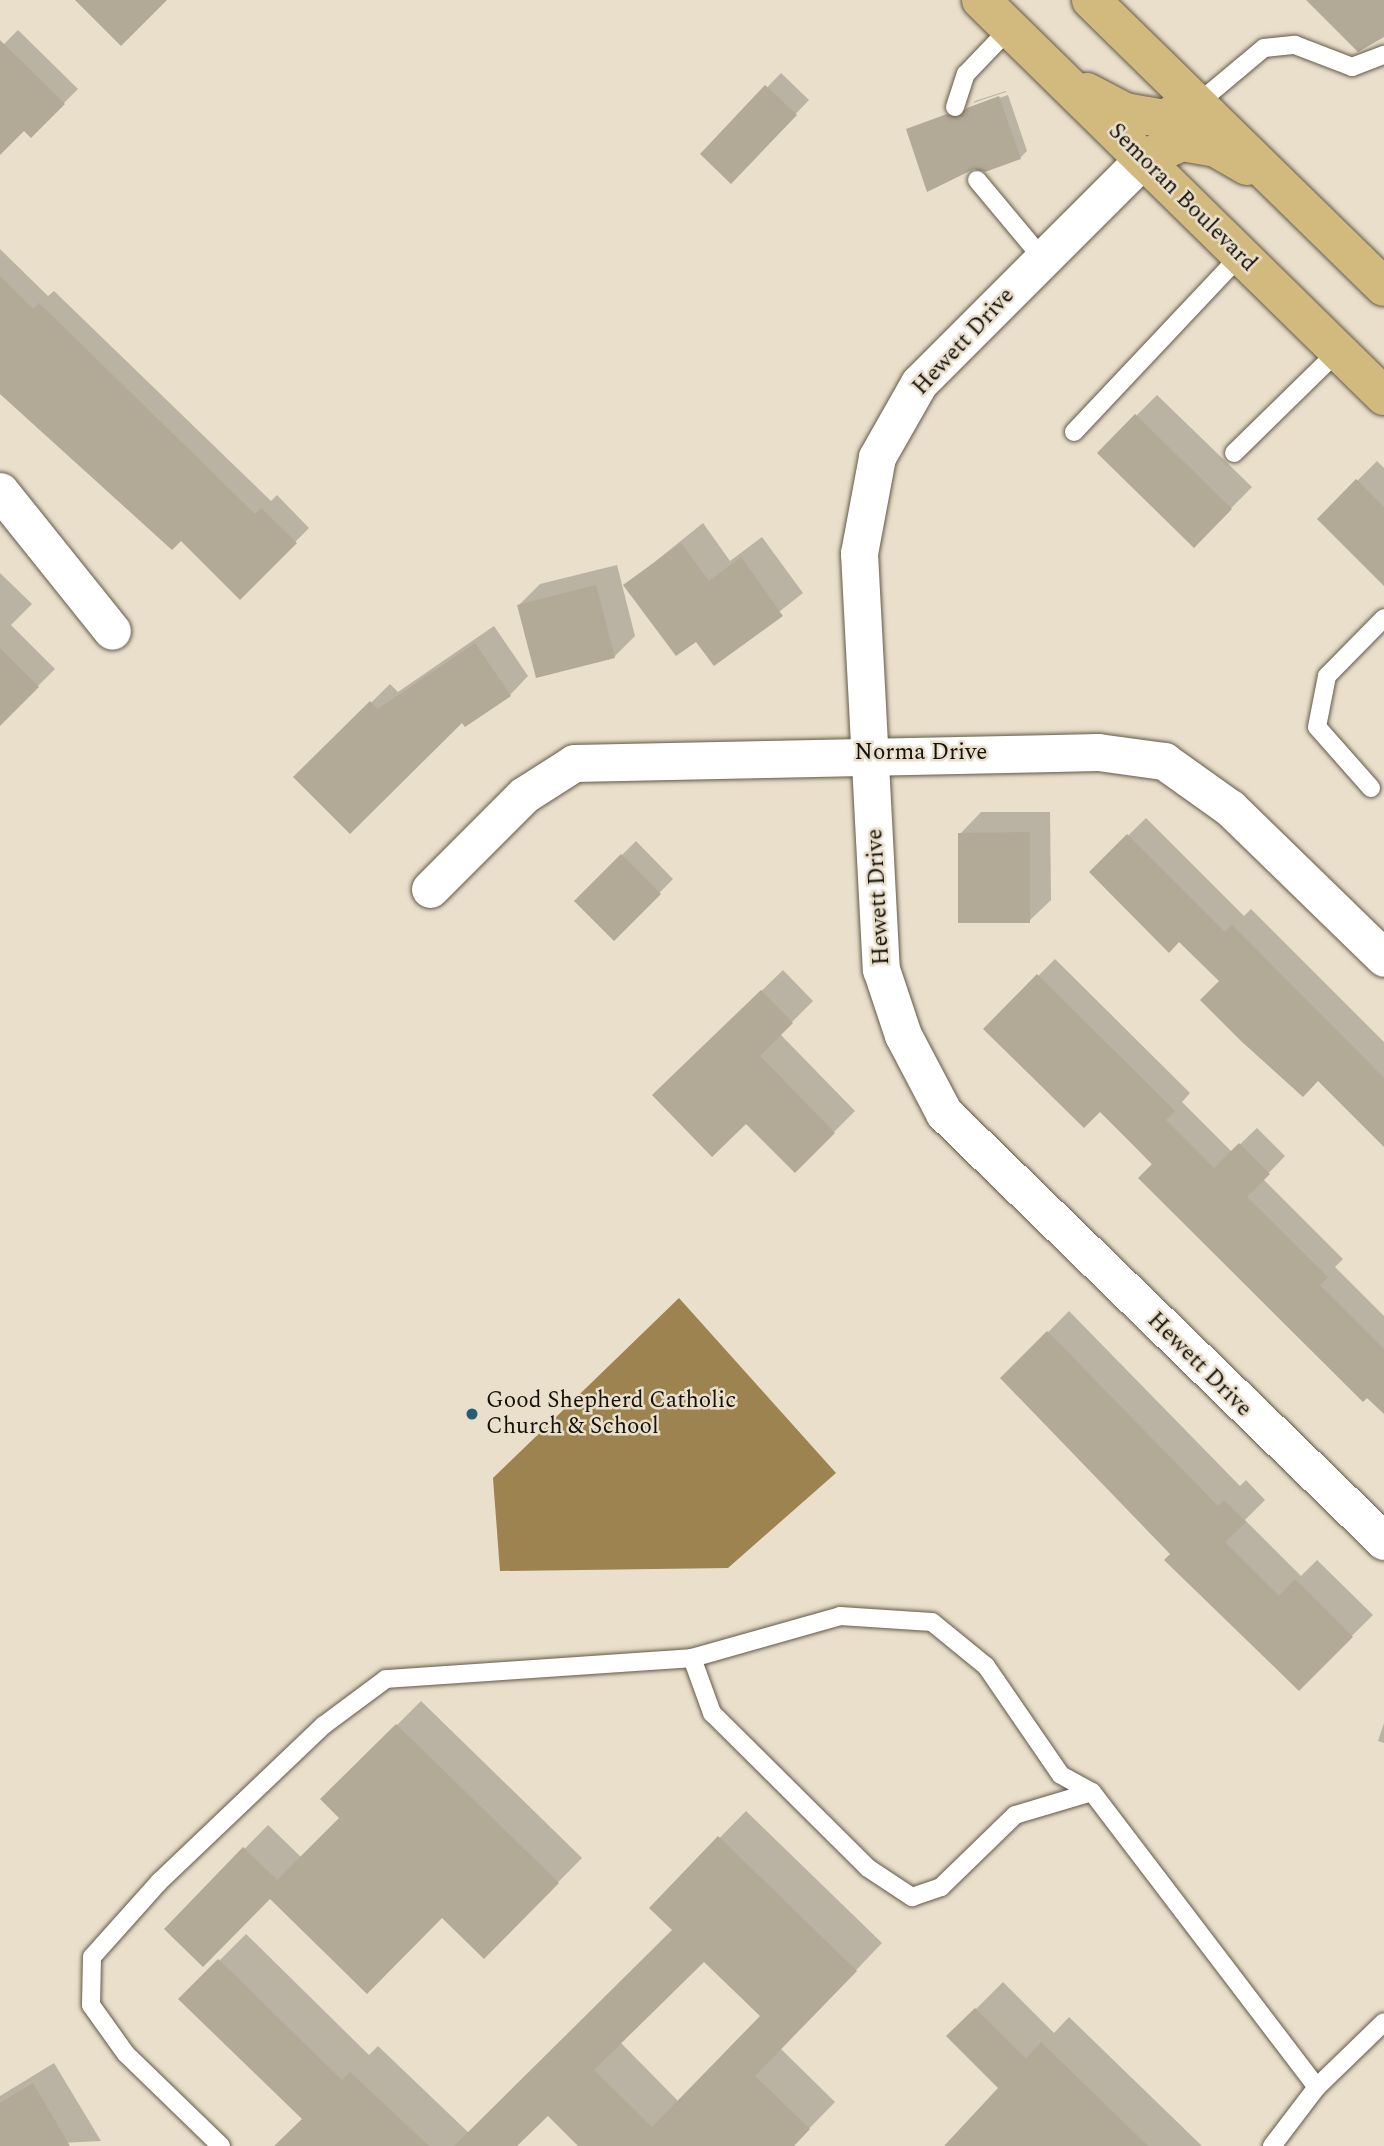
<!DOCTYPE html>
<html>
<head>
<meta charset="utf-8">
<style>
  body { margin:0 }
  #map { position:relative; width:1384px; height:2146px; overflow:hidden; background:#e9dfcb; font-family:Spectral,serif }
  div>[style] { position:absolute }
  .water>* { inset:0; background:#9c834f }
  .shadow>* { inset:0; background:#0003 }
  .building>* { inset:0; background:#b2a996 }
  .roads { filter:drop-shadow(0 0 2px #625948) drop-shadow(0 0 2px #625948) }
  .service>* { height:18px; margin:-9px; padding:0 9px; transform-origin:9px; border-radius:9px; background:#fff }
  .minor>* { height:37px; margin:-18.5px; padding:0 18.5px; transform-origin:18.5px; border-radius:18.5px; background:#fff }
  .primary>* { height:38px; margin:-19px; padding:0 19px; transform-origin:19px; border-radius:19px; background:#d2b97e }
  .dots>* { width:19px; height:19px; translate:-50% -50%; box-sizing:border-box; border:4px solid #e9dfcb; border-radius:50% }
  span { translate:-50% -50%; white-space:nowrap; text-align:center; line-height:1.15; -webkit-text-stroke:5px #e9dfcb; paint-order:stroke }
  .street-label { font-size:23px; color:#14110a }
  .poi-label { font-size:23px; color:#14110a }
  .left { translate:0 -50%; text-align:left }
</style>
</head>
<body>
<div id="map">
  <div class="water">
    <div style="clip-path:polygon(679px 1298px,836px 1473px,728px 1568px,500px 1571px,493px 1478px)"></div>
  </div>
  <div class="shadow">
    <div style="clip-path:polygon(18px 30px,78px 89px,31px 136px,24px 129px,0 153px,0 48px)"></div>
    <div style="clip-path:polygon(781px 73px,809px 100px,745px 167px,703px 154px)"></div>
    <div style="clip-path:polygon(1006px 91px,1006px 92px,973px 103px,975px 101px)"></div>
    <div style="clip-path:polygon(1008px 95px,1027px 151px,1020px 158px,908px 129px)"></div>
    <div style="clip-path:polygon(0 249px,48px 296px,54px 291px,271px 501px,277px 495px,309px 528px,240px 598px,181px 539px,0 387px)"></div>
    <div style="clip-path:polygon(1157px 395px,1252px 487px,1194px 546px,1099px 453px)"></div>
    <div style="clip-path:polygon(1377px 461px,1384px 468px,1384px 583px,1319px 519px)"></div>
    <div style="clip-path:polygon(703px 523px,730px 561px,762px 537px,803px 593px,714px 663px,697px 639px,626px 585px)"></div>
    <div style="clip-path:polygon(617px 565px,635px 636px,614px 657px,519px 605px,540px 584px)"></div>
    <div style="clip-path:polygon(0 573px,32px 604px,11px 625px,55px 669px,0 724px)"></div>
    <div style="clip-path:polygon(494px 626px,528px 676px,510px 695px,462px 720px,296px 777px,390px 684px,398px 692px)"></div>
    <div style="clip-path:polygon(981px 812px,1050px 812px,1051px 900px,1029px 921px,960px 834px)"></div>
    <div style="clip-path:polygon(1146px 818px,1244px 916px,1251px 909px,1384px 1042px,1384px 1145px,1179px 940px,1091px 872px)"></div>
    <div style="clip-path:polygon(636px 841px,673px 879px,614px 939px,576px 901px)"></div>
    <div style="clip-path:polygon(1055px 959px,1190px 1093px,1182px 1102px,1232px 1152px,1257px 1128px,1285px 1156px,1263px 1179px,1343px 1259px,1335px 1267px,1384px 1316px,1384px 1412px,1100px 1109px,986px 1029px)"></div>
    <div style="clip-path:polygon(783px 970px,813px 1001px,780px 1034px,855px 1111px,795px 1171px,746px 1121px,655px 1095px)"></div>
    <div style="clip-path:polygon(1069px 1311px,1240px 1486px,1246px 1480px,1265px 1500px,1245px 1520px,1301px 1576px,1317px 1560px,1373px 1615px,1299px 1688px,1003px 1378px)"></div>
    <div style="clip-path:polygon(421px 1701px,582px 1858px,484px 1957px,442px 1915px,271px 1897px,166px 1929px,268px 1825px,302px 1858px,341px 1818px,323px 1799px)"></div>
    <div style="clip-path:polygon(1384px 1723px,1384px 1743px,1378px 1741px)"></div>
    <div style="clip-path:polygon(evenodd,746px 1811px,882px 1943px,781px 2049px,835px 2102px,792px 2146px,581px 2146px,548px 2113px,514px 2146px,276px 2146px,304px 2119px,181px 1999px,246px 1934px,369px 2055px,378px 2046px,469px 2133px,674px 1930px,651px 1908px,746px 1811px,704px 1959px,762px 2016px,679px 2102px,620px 2042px,704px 1959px)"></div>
    <div style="clip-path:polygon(1003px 1982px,1054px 2033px,1069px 2017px,1202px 2146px,946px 2146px,1001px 2088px,949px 2036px)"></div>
    <div style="clip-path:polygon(54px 2063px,101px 2141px,0 2146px,0 2096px)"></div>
  </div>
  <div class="building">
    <div style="clip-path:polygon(75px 0,167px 0,121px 46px)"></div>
    <div style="clip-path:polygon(1306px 0,1384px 0,1384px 37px,1358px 52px)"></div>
    <div style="clip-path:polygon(0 40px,65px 104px,31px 138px,24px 131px,0 155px)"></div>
    <div style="clip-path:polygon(765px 85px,797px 115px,731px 184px,700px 154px)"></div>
    <div style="clip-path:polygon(999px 96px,1021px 159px,985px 172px,974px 169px,927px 192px,906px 129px,947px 114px,958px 118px,967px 108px)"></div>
    <div style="clip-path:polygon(0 276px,33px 309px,39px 303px,255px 514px,261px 508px,297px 543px,240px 600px,181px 541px,172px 550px,0 394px)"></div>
    <div style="clip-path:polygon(1135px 414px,1232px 509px,1194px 548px,1097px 453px)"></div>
    <div style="clip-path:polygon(1356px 479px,1384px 507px,1384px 586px,1317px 519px)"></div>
    <div style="clip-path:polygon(681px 543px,709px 581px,741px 557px,783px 616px,714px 666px,696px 642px,676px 656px,623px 585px)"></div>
    <div style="clip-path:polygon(596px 585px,615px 658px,536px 678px,517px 605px)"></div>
    <div style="clip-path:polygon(475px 643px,511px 696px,465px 727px,462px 723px,350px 834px,293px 777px,370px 701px,378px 709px)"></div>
    <div style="clip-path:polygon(0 648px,39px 687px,0 726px)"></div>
    <div style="clip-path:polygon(1030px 832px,1030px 923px,958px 923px,958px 833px)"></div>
    <div style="clip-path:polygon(1127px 834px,1225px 932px,1232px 925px,1384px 1078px,1384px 1147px,1318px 1081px,1303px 1097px,1241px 1041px,1200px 1000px,1219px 981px,1179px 942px,1169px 953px,1089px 872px)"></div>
    <div style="clip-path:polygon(621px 854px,661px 894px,614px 941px,574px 901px)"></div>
    <div style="clip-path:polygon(1037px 974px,1175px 1111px,1166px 1120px,1214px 1168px,1239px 1143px,1270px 1174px,1247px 1197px,1328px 1277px,1320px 1285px,1384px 1349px,1384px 1414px,1367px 1398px,1363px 1402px,1138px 1178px,1152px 1164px,1100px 1112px,1084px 1128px,983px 1029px)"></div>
    <div style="clip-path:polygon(761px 990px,793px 1023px,760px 1056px,835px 1133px,795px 1173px,746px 1124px,712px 1157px,652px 1095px)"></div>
    <div style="clip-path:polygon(1047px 1331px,1218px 1506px,1224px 1500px,1246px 1522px,1225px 1542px,1279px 1596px,1295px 1579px,1353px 1637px,1299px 1691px,1164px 1560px,1170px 1554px,1000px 1378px)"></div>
    <div style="clip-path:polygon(396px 1724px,559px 1883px,484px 1959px,442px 1918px,367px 1994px,270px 1899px,203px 1967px,164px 1929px,243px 1847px,277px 1880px,339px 1818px,320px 1799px)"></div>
    <div style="clip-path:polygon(evenodd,718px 1836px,857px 1971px,755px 2076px,810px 2129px,794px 2146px,578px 2146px,548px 2116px,517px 2146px,454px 2146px,672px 1930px,649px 1908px,718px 1836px,704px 1962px,760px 2016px,652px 2127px,594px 2070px,704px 1962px)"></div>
    <div style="clip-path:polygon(218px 1959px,342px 2080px,350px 2072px,429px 2146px,274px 2146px,302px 2119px,178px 1999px)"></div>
    <div style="clip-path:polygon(975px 2008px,1026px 2059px,1041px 2042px,1148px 2146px,944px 2146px,998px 2088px,946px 2036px)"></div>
    <div style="clip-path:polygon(33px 2083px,70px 2146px,0 2146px,0 2103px)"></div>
  </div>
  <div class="roads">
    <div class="service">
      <div style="left:1197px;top:104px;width:87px;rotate:-39.9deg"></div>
      <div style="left:1264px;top:48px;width:31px;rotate:-6deg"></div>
      <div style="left:1295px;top:45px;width:61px;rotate:21.1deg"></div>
      <div style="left:1352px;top:67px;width:34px;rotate:-21deg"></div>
      <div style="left:955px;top:107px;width:35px;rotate:-72deg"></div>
      <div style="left:966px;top:74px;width:64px;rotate:-46.3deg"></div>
      <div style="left:977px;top:180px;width:103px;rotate:50.1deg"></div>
      <div style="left:1074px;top:432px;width:243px;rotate:-46.7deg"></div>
      <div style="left:1234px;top:453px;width:146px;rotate:-44.4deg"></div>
      <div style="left:1371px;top:788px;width:81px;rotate:-131.5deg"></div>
      <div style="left:1317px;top:727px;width:52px;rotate:-78.9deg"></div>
      <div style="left:1327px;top:676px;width:81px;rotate:-45.5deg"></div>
      <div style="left:692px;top:1658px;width:59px;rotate:70deg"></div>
      <div style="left:712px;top:1713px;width:220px;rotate:44.8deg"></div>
      <div style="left:868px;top:1868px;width:53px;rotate:33.4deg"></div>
      <div style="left:912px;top:1897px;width:31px;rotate:-19deg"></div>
      <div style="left:941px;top:1887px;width:103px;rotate:-44.2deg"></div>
      <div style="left:1015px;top:1815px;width:80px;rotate:-16.6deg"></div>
      <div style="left:221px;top:2146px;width:132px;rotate:-135.9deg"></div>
      <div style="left:126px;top:2054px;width:60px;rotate:-125.5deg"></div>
      <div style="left:91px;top:2005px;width:48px;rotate:-88.8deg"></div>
      <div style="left:92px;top:1957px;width:101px;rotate:-48.2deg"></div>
      <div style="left:159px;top:1882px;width:228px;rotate:-43.6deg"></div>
      <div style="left:324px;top:1725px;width:77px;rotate:-36.6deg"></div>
      <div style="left:386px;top:1679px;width:307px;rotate:-3.9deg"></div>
      <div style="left:692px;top:1658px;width:154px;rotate:-15.8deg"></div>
      <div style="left:840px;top:1616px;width:92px;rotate:3.7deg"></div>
      <div style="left:932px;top:1622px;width:70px;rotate:39.2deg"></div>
      <div style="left:986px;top:1666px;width:132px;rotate:55.5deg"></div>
      <div style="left:1061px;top:1775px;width:35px;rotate:29deg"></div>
      <div style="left:1092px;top:1792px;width:371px;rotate:52.7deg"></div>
      <div style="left:1272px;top:2146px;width:74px;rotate:-52.7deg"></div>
      <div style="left:1317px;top:2087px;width:93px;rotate:-44.1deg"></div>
    </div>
    <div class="minor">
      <div style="left:1143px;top:159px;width:317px;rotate:135deg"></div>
      <div style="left:919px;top:383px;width:85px;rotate:119.6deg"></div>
      <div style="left:877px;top:457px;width:98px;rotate:100.6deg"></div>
      <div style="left:859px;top:553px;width:417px;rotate:87deg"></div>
      <div style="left:881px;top:969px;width:70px;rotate:71.6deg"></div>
      <div style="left:903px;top:1035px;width:88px;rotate:62.3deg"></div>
      <div style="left:944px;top:1113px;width:614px;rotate:44.21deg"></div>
      <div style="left:0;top:491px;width:179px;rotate:51.3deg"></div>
      <div style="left:430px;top:889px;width:133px;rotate:-45deg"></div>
      <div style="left:524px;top:795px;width:59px;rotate:-32.6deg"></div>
      <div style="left:574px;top:763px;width:524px;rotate:-1.2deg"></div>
      <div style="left:1098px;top:752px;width:67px;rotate:7.8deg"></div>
      <div style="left:1164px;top:761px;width:81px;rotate:35.5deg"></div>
      <div style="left:1230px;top:808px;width:215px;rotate:44.2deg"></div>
    </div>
    <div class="primary">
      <div style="left:981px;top:0;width:565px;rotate:44.5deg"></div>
      <div style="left:1091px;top:0;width:410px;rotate:44.4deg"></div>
      <div style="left:1087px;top:92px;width:43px;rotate:27.8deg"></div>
      <div style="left:1125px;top:112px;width:40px;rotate:10deg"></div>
      <div style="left:1164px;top:119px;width:35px;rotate:-29deg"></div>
      <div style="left:1143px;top:159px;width:43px;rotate:-23.6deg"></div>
      <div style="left:1182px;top:142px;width:35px;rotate:10deg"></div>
      <div style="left:1216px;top:148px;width:36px;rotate:30deg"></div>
    </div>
  </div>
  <div class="dots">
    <div style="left:472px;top:1414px;background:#275c77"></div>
  </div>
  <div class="street-label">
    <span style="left:1182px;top:198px;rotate:45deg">Semoran Boulevard</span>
    <span style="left:964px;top:342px;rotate:-47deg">Hewett Drive</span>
    <span style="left:921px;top:753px">Norma Drive</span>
    <span style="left:879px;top:897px;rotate:-93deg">Hewett Drive</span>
    <span style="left:1199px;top:1365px;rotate:45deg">Hewett Drive</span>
  </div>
  <div class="poi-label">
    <span class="left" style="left:486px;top:1414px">Good Shepherd Catholic<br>Church &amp; School</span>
  </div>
</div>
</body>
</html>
